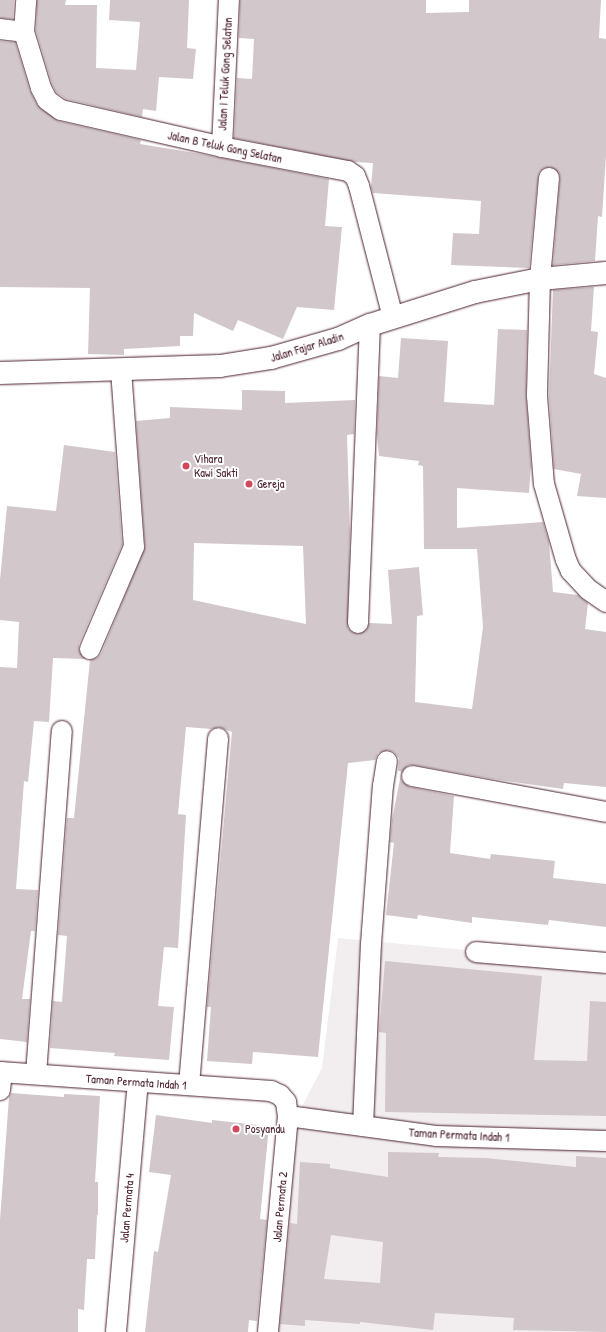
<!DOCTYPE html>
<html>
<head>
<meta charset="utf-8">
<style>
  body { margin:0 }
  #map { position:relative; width:606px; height:1332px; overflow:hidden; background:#fff; font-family:"Patrick Hand",sans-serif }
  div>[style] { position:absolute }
  .built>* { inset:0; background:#f2eeef }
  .building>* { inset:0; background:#d2c7cb }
  .roads { filter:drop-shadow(0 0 1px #4a1f2b) drop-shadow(0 0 1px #4a1f2b) }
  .street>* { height:20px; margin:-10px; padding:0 10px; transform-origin:10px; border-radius:10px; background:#fff }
  .secondary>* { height:22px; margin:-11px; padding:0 11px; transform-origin:11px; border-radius:11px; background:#fff }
  .dots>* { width:11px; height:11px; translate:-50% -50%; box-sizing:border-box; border:2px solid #fff; border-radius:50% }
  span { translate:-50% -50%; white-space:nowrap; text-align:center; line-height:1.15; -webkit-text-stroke:4px #fff; paint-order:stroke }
  .street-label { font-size:12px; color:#4a1f2b }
  .poi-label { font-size:12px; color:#4a1f2b }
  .left { translate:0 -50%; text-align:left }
</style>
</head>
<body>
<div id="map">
  <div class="built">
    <div style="clip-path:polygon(338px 938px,606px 963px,606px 1332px,267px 1332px,284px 1141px,322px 1068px)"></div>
  </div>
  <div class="building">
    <div style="clip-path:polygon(0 0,14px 0,13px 19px,0 18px)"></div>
    <div style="clip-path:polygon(37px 0,66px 0,65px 5px,97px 5px,96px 68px,136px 70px,140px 22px,109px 20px,110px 0,189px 0,187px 48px,196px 49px,193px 79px,159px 77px,156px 111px,143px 109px,142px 117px,66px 99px,56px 92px,52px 84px,36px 31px)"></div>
    <div style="clip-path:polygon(240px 0,426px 0,426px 13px,469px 12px,469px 0,601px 0,599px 38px,606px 39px,606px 155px,602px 217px,598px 216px,595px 261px,553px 265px,560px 179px,559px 173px,550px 167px,544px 168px,539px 172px,538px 177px,529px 268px,451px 265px,453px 233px,479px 234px,481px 201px,373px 193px,371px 188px,373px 163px,355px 162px,234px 138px,237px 78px,252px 79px,254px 39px,239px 38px)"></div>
    <div style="clip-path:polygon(0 41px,15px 42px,30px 91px,37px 105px,58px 121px,141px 140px,140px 144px,201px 154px,329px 179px,325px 226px,342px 227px,334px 310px,297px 307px,283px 339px,238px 320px,233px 331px,194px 313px,193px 336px,180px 336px,180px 346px,124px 349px,124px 355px,88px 354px,90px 288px,0 287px)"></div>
    <div style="clip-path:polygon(594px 287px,591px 331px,598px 332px,594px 374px,606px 378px,606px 498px,577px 496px,581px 474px,554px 469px,549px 396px,553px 290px)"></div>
    <div style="clip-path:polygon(evenodd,498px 329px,527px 330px,526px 396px,531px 465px,529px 493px,457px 488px,457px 528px,543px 522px,549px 542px,553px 592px,578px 595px,588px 603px,585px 629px,606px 632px,606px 787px,564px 783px,563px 789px,493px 779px,414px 765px,408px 765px,401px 774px,401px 771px,398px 771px,399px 758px,394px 752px,388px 750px,378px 753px,375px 760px,348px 763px,318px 1057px,253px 1052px,252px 1064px,207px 1061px,211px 1007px,207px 1007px,232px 732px,219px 727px,211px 729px,186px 727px,178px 814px,186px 815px,178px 948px,164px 947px,158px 1006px,174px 1007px,169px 1060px,114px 1056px,115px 1053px,50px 1048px,53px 1001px,62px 1002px,67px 936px,58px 935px,67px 818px,74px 818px,90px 660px,97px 658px,101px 654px,145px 547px,136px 421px,170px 418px,170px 407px,242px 410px,242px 390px,285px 391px,285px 403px,355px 400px,354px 434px,347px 435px,350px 532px,348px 628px,352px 632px,358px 634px,367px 629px,369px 623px,392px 624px,388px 570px,419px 567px,423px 615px,417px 616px,415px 702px,472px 709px,483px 627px,477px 549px,424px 549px,423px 466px,418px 465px,419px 461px,379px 456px,377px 433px,379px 376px,398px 378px,401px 338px,448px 341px,444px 402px,494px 405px,498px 329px,194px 543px,303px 546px,306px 624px,193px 600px,194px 543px)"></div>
    <div style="clip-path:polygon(64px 445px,115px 452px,122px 545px,79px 644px,79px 651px,85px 659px,53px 658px,49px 722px,34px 721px,28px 782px,24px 781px,16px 889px,38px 890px,35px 931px,31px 931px,22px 999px,30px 999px,27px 1042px,0 1039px,0 667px,17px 668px,19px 622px,0 620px,0 580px,7px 506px,56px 511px)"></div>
    <div style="clip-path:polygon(401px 774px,401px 780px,410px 787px,454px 796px,450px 853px,490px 859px,491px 854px,555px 861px,553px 878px,606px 884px,606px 927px,549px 920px,548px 925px,472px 917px,472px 923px,418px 915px,417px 919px,386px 915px,394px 843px,390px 842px,392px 820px)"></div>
    <div style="clip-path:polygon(385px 961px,542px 976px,534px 1060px,587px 1061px,590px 1001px,606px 1002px,606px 1116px,385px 1112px,386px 1033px,379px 1032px)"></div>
    <div style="clip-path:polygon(11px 1093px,64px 1097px,64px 1094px,100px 1096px,95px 1182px,98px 1182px,98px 1215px,97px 1215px,95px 1259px,87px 1259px,84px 1310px,78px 1309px,78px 1332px,0 1332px,0 1220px,9px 1097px)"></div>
    <div style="clip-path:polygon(156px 1115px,212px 1123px,212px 1120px,269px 1126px,260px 1219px,267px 1220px,257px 1321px,249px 1320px,248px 1332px,145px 1332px,154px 1251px,158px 1252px,171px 1175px,149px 1172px)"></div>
    <div style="clip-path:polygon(evenodd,388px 1152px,439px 1153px,438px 1157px,486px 1158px,576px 1167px,576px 1156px,606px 1158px,606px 1332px,513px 1330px,514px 1318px,435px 1313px,433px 1330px,360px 1322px,360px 1324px,305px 1320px,305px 1326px,280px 1324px,290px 1223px,297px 1224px,300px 1162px,330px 1164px,330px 1168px,388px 1177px,388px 1152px,331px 1235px,383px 1242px,380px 1283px,324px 1279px,331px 1235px)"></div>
  </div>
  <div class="roads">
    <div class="street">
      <div style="left:0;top:29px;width:24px;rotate:7deg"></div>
      <div style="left:24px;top:32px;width:59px;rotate:73.1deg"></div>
      <div style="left:41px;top:88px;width:13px;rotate:63deg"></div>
      <div style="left:47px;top:100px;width:17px;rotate:36deg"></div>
      <div style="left:61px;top:110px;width:165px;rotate:12.9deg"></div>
      <div style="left:222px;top:147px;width:128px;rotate:10.8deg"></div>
      <div style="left:348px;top:171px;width:9px;rotate:36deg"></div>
      <div style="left:355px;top:176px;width:11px;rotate:68deg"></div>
      <div style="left:359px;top:186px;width:135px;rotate:75.5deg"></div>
      <div style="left:24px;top:32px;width:32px;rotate:-86deg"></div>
      <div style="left:222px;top:147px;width:147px;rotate:-87.3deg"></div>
      <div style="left:549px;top:178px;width:101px;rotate:95.1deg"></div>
      <div style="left:540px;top:279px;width:117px;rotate:91.5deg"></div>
      <div style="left:537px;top:396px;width:88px;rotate:85.5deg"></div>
      <div style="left:544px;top:484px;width:79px;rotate:73.9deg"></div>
      <div style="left:566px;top:560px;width:12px;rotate:66deg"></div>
      <div style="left:571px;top:571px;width:26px;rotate:47deg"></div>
      <div style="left:589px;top:590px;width:21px;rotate:35deg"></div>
      <div style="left:358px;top:623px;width:298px;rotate:-87.7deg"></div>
      <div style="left:90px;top:649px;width:111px;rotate:-66.7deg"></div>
      <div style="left:134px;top:547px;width:177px;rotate:-94.2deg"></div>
      <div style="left:412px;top:776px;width:197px;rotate:10.5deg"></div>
      <div style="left:476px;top:952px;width:130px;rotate:4.8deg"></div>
      <div style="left:0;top:1072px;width:272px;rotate:4deg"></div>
      <div style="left:271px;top:1091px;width:10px;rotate:24deg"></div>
      <div style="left:280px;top:1095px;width:9px;rotate:49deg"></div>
      <div style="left:286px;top:1102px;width:14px;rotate:82deg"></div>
      <div style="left:288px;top:1116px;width:217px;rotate:95.3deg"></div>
      <div style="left:36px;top:1074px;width:344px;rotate:-85.7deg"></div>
      <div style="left:189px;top:1085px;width:348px;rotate:-85.2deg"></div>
      <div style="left:0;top:1090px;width:18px;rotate:-84deg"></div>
      <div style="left:288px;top:1116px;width:149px;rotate:7.7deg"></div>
      <div style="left:436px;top:1136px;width:170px;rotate:1.7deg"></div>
      <div style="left:363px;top:1126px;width:182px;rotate:-87.5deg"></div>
      <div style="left:371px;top:944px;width:158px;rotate:-85.7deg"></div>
      <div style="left:383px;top:786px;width:25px;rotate:-81deg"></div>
      <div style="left:116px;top:1332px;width:250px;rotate:-85deg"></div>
    </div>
    <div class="secondary">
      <div style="left:0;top:373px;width:220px;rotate:-1.8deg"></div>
      <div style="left:220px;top:366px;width:52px;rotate:-8.9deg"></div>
      <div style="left:271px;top:358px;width:70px;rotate:-15.8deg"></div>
      <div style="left:338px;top:339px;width:35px;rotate:-24deg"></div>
      <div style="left:370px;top:325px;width:110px;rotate:-17.4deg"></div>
      <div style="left:475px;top:292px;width:66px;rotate:-11.3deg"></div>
      <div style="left:540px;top:279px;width:66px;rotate:-5.2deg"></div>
    </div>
  </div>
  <div class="dots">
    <div style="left:186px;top:466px;background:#d1495b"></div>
    <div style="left:249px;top:484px;background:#d1495b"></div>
    <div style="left:236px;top:1129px;background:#d1495b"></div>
  </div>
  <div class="street-label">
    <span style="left:225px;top:74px;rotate:-87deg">Jalan I Teluk Gong Selatan</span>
    <span style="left:225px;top:147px;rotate:12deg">Jalan B Teluk Gong Selatan</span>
    <span style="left:307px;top:347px;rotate:-17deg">Jalan Fajar Aladin</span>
    <span style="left:136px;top:1082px;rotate:4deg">Taman Permata Indah 1</span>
    <span style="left:459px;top:1135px;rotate:3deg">Taman Permata Indah 1</span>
    <span style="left:280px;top:1207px;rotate:-85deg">Jalan Permata 2</span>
    <span style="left:127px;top:1208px;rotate:-85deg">Jalan Permata 4</span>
  </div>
  <div class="poi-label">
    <span class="left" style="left:194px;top:466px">Vihara<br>Kawi Sakti</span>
    <span class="left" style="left:257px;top:484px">Gereja</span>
    <span class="left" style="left:245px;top:1129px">Posyandu</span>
  </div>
</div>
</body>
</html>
